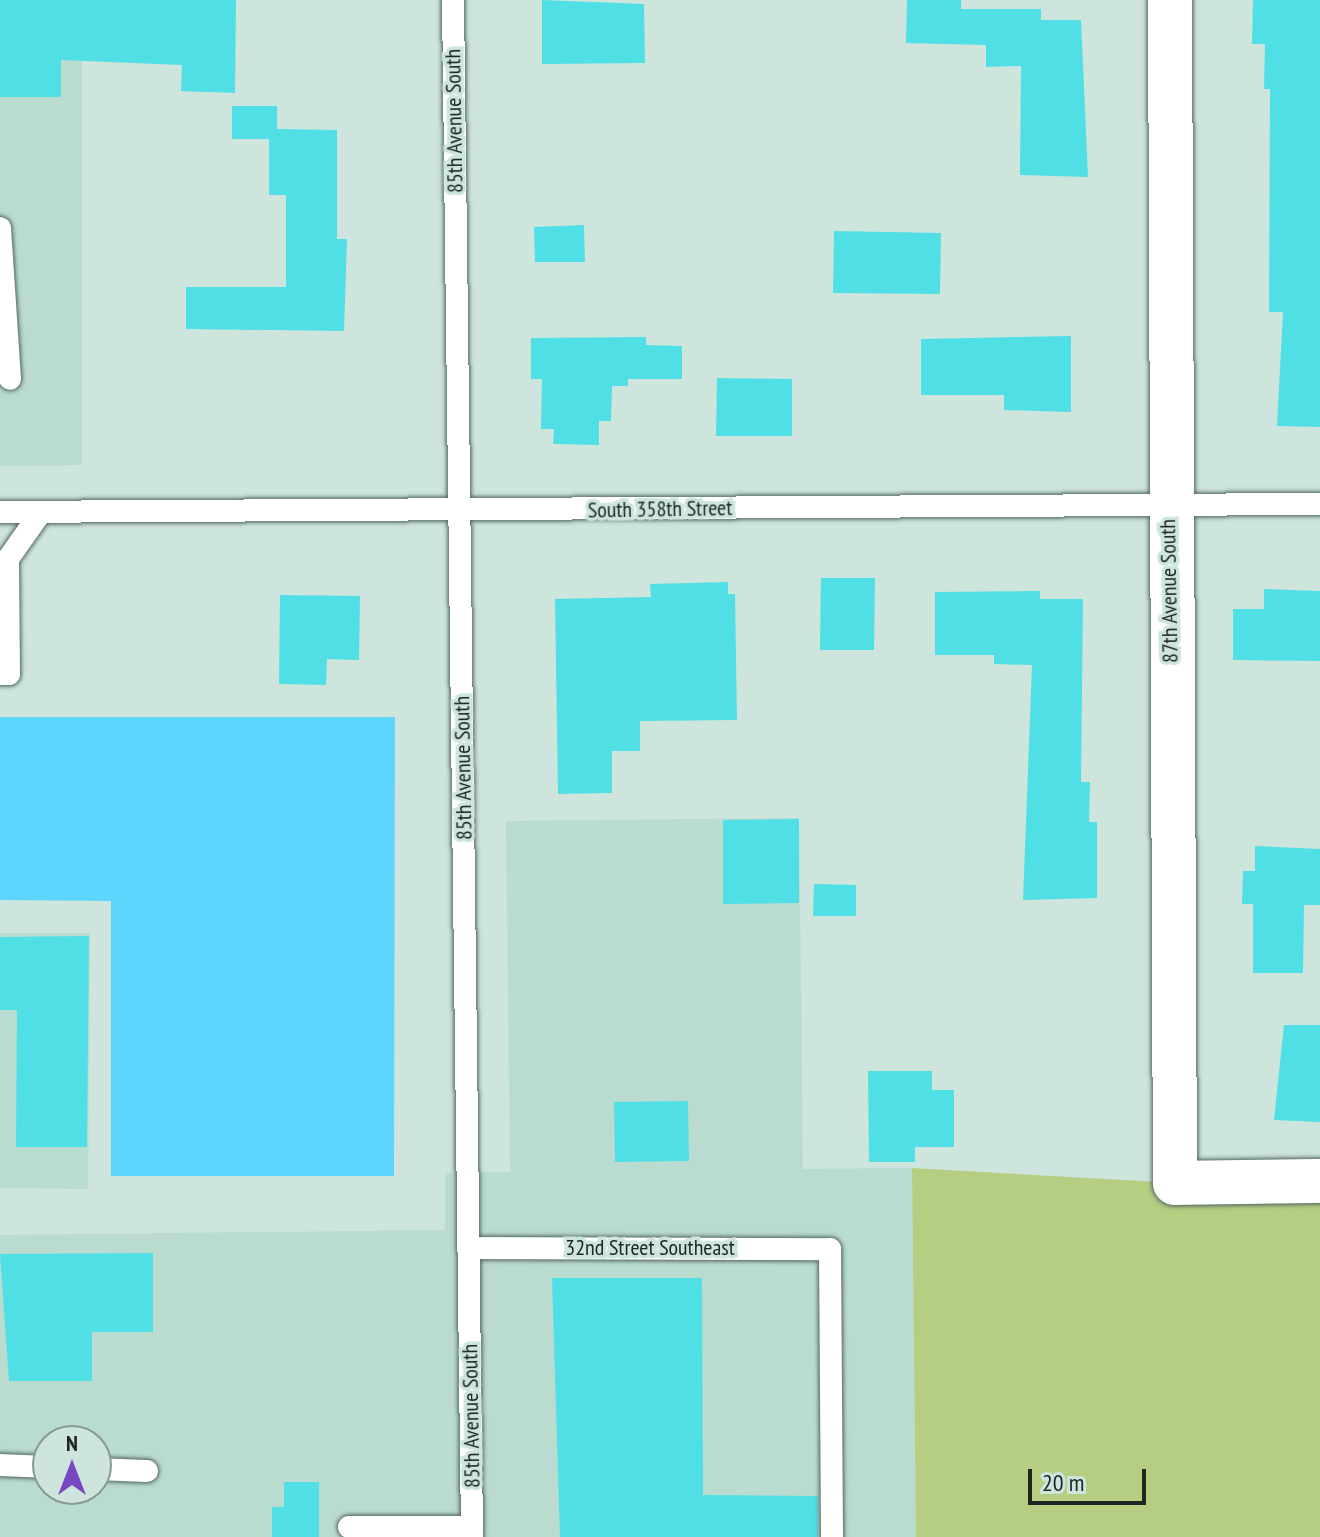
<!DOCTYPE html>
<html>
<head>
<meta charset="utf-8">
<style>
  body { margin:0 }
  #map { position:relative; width:1320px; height:1537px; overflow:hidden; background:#cde5dd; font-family:"PT Sans Narrow",sans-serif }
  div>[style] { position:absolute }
  .built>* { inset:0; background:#badbd0 }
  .green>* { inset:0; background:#b5ce81 }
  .water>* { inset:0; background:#5ed5fe }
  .building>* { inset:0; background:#50dfe5 }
  .roads { filter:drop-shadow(0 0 2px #526861) drop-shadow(0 0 2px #526861) }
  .lane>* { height:22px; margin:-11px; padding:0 11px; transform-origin:11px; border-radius:11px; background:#fff }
  .street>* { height:44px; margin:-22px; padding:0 22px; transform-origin:22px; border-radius:22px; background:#fff }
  span { translate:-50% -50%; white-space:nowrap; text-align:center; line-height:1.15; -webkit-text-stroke:7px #cde5dd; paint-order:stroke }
  .street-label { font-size:22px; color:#1d2623 }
  .north { position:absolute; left:32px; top:1425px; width:80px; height:80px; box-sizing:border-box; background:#cde5dd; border:2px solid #879993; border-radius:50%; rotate:0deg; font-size:22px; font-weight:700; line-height:32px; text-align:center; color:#1d2623 }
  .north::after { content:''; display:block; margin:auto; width:28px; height:36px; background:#7947bf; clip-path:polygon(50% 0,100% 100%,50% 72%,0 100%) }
  .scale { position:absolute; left:1028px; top:1469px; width:118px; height:36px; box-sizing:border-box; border:4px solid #1d2623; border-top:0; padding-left:10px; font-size:24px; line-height:28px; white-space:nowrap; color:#1d2623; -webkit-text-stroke:6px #cde5dd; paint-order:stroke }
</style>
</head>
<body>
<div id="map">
  <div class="built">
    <div style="clip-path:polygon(0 0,82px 0,82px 465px,0 466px)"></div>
    <div style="clip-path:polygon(evenodd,799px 818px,803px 1169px,912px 1168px,916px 1537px,0 1537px,0 1235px,445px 1230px,445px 1173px,510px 1172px,506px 821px,799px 818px,48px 1441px,96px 1441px,96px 1489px,48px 1489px,48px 1441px)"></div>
    <div style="clip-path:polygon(0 933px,90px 933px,88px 1189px,0 1188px)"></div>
  </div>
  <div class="green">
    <div style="clip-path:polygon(912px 1168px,1175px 1183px,1320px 1181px,1320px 1537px,916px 1537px)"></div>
  </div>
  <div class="water">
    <div style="clip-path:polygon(0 717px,395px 717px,394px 1176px,111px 1176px,111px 901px,0 900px)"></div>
  </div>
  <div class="building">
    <div style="clip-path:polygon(0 0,236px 0,235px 93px,181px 91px,182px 65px,61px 60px,61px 97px,0 97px)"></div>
    <div style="clip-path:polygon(542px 0,644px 4px,645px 63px,542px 64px)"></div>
    <div style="clip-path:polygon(907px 0,961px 0,961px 9px,1041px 9px,1041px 20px,1081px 20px,1088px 177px,1020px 175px,1021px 66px,986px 67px,986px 45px,906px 43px)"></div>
    <div style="clip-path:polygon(1253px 0,1320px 0,1320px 427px,1277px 426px,1283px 312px,1269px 312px,1270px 89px,1264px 89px,1265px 44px,1252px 44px)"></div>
    <div style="clip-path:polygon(232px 106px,277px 106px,277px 129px,337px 130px,337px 239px,347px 239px,344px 331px,186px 329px,186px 287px,286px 287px,286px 195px,269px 195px,269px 139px,232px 139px)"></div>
    <div style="clip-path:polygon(584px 225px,585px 262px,535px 262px,534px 227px)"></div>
    <div style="clip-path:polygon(834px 231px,941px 233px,940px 294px,833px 293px)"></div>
    <div style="clip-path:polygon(1071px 336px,1071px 412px,1004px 410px,1004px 395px,921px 395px,921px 339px)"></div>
    <div style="clip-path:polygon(646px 337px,646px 345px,682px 346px,682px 379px,628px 379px,628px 386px,612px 386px,611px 421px,599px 421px,599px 445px,553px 444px,554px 429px,541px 429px,542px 379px,531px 379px,531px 338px)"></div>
    <div style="clip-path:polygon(717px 378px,792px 379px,792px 436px,716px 436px)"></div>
    <div style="clip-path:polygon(821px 578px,875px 578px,874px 650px,820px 650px)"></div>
    <div style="clip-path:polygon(728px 582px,728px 594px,735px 594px,737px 720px,640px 721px,640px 751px,612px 751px,612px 793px,558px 794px,555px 599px,651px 597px,650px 584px)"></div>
    <div style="clip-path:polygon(1264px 589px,1320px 591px,1320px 661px,1233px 660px,1233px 609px,1264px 609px)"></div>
    <div style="clip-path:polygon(1040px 591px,1040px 599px,1083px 599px,1081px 782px,1090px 782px,1089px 822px,1097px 822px,1097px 898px,1023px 900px,1032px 665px,994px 664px,994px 655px,935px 655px,935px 592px)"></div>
    <div style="clip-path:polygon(280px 595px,360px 596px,359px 660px,327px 659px,326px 685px,279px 684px)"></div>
    <div style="clip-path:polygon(799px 819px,799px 903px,723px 904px,723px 820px)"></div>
    <div style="clip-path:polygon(1255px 846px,1320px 849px,1320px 905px,1304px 905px,1303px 973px,1253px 973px,1253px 904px,1242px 904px,1243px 871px,1255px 871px)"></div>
    <div style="clip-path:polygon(814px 884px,856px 885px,856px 916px,813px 916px)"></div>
    <div style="clip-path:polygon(89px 936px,87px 1147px,16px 1147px,17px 1010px,0 1010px,0 937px)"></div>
    <div style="clip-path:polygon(1284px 1025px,1320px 1025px,1320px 1122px,1274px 1120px)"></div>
    <div style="clip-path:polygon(868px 1071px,932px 1071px,932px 1090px,954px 1090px,954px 1147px,915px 1147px,915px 1162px,869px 1162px)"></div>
    <div style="clip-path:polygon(688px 1101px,689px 1161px,615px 1162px,614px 1102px)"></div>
    <div style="clip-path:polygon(153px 1253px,153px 1332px,92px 1332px,92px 1381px,9px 1381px,0 1254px)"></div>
    <div style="clip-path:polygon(552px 1278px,702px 1278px,703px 1495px,818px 1496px,818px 1537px,560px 1537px)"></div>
    <div style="clip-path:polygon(284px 1482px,319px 1482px,319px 1537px,272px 1537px,272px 1507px,284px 1507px)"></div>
  </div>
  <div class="roads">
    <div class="lane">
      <div style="left:453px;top:0;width:1537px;rotate:89.29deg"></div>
      <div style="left:0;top:228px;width:151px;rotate:86.2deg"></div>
      <div style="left:0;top:512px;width:1320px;rotate:-0.35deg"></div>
      <div style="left:0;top:674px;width:9px"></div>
      <div style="left:9px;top:674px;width:115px;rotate:-90.5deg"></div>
      <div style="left:8px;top:559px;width:57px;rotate:-54.9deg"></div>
      <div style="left:469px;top:1248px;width:361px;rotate:0.2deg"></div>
      <div style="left:830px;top:1249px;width:288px;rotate:89.6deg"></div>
      <div style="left:0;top:1465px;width:48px;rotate:2.4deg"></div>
      <div style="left:96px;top:1469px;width:51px;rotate:2.2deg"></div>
      <div style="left:349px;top:1527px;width:123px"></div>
    </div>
    <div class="street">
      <div style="left:1170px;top:0;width:1183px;rotate:89.76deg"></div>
      <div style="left:1175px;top:1183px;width:145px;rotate:-0.8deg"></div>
    </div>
  </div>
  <div class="street-label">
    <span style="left:454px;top:121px;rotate:-91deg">85th Avenue South</span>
    <span style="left:660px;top:509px;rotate:-1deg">South 358th Street</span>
    <span style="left:1169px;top:591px;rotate:-91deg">87th Avenue South</span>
    <span style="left:463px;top:768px;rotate:-91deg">85th Avenue South</span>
    <span style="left:650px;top:1248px">32nd Street Southeast</span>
    <span style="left:471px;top:1416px;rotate:-91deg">85th Avenue South</span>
  </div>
  <div class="north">N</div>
  <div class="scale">20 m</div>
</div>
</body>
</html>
